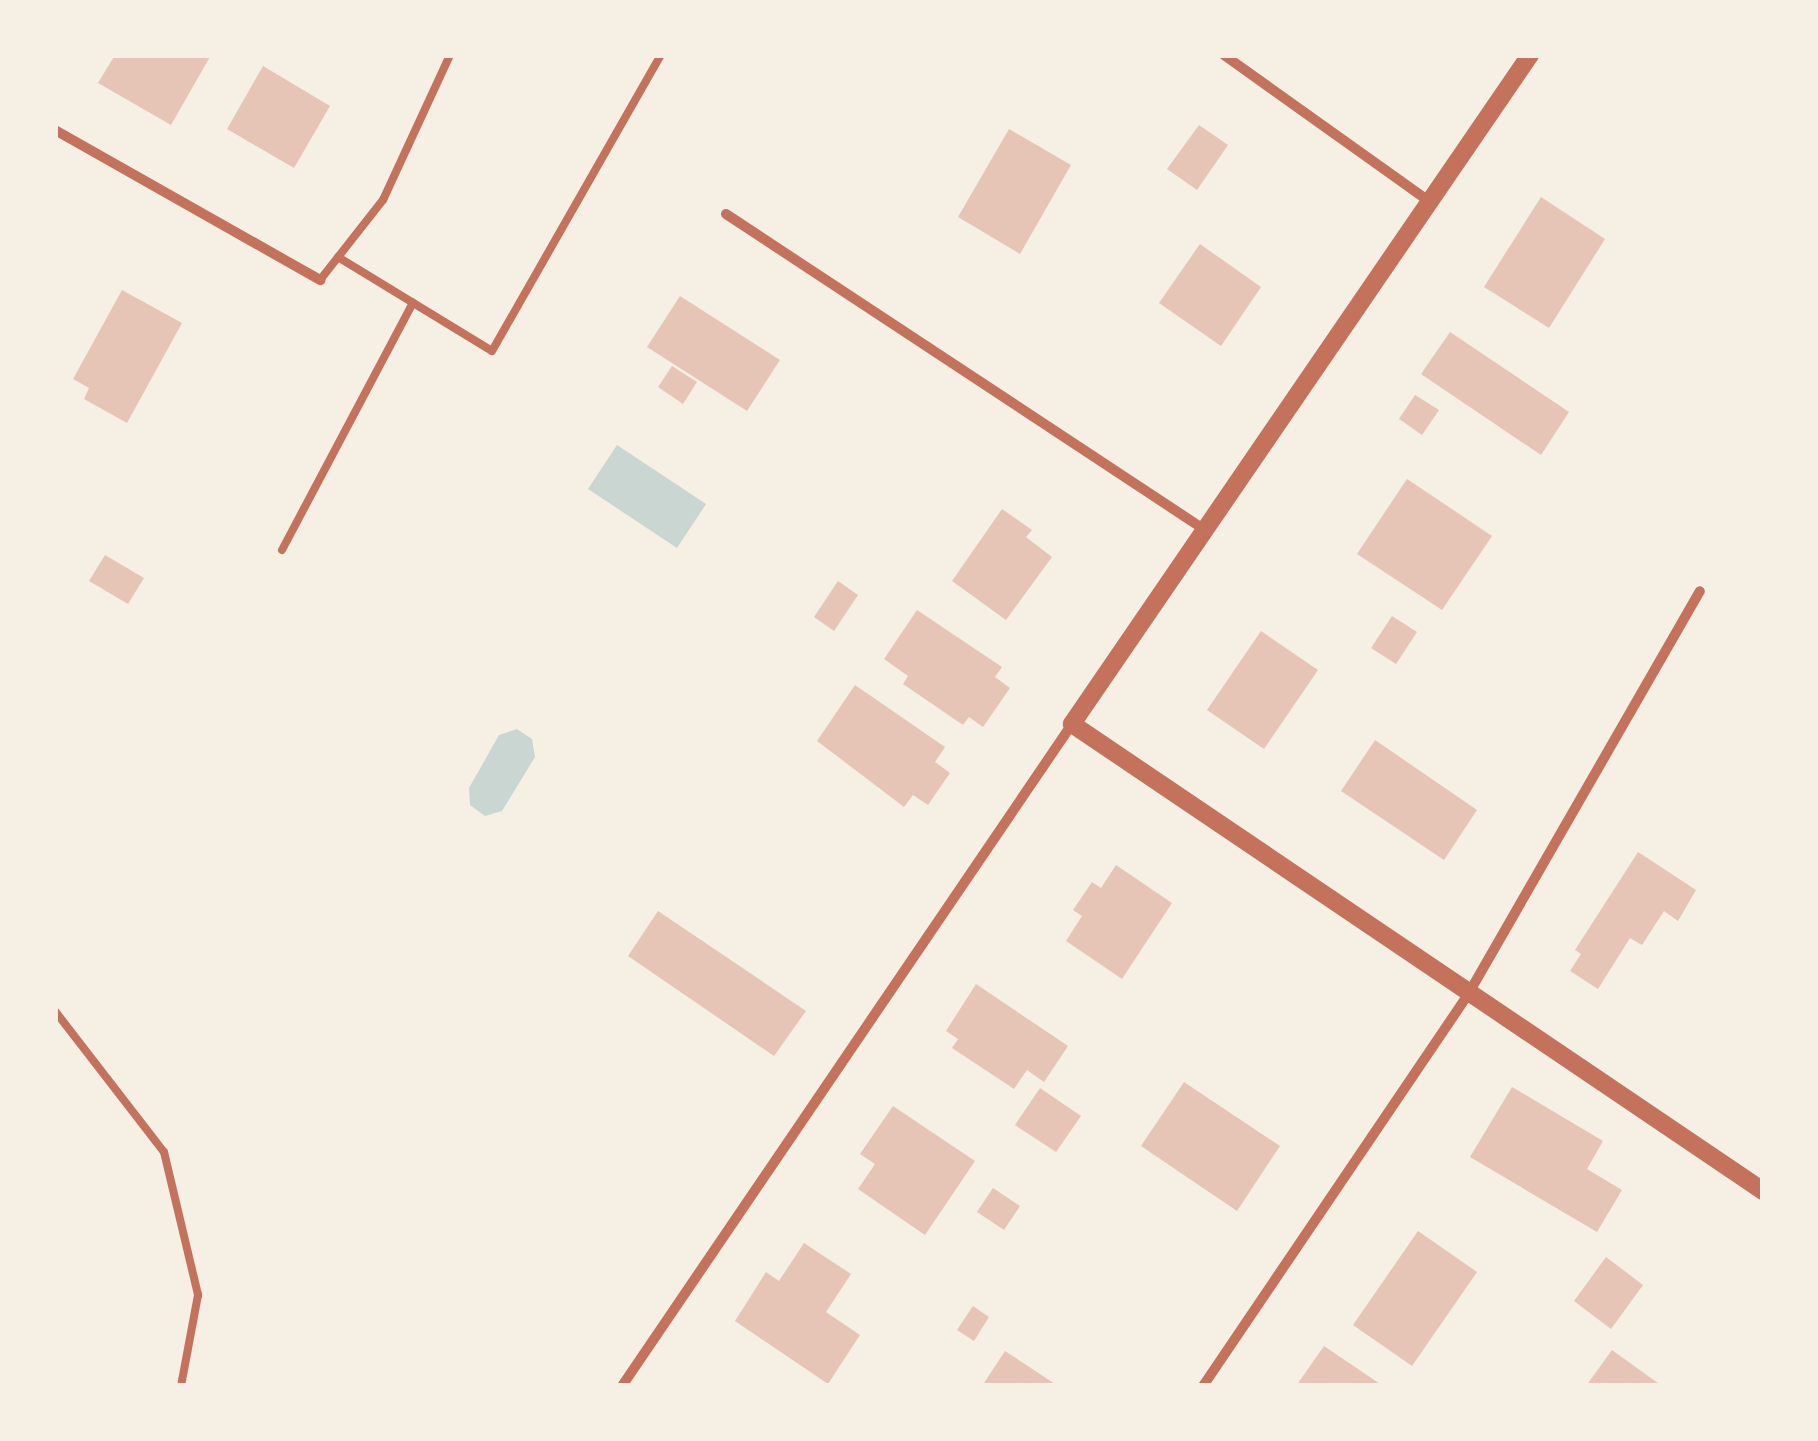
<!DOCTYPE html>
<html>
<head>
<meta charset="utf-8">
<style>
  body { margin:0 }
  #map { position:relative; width:1818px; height:1441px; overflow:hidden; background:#f6efe4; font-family:Cabin,sans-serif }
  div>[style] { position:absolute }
  .water>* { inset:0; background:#c9d6d2 }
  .building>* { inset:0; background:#e6c5b7 }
  .service>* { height:8px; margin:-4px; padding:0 4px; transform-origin:4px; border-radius:4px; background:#c5725c }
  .minor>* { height:10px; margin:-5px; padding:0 5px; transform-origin:5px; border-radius:5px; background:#c5725c }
  .tertiary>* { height:18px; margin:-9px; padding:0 9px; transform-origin:9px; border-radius:9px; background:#c5725c }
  span { translate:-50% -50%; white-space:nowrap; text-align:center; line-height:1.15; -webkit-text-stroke:8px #f6efe4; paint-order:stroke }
  .frame { position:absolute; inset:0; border:58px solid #f6efe4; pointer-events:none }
</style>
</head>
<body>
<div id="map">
  <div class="water">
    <div style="clip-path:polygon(617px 445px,706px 504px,677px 548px,588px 489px)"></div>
    <div style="clip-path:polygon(517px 729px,532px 739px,535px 757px,502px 811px,485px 816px,470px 805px,469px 788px,499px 735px)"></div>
  </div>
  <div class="building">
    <div style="clip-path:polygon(115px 55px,211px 55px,171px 125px,98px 83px)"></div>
    <div style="clip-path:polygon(263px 66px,330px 106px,294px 168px,227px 129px)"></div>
    <div style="clip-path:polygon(1199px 125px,1228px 145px,1197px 190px,1167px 169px)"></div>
    <div style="clip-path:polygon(1009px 129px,1071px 165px,1020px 254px,958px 217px)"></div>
    <div style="clip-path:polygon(1541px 197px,1605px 239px,1549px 328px,1484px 287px)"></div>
    <div style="clip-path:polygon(1200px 244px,1261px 287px,1221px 346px,1159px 303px)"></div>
    <div style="clip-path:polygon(122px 290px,182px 323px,127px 423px,84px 399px,89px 388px,73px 379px)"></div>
    <div style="clip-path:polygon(680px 296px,780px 360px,747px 411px,647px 347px)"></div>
    <div style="clip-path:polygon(1450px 332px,1569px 412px,1541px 455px,1421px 374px)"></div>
    <div style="clip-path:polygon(672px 366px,697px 382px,683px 404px,658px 387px)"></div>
    <div style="clip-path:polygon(1415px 395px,1439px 410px,1422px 435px,1399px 419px)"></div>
    <div style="clip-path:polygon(1407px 479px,1492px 536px,1442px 610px,1357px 554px)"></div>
    <div style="clip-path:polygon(1002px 509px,1032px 530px,1026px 537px,1052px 557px,1006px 620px,952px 581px)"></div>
    <div style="clip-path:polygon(105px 555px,144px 578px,128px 604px,89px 581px)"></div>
    <div style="clip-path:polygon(838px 581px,858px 595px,834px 631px,814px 617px)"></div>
    <div style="clip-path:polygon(917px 610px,1002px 667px,995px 677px,1010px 688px,983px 727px,969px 717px,963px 725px,903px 684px,908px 676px,884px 659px)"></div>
    <div style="clip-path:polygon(1392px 616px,1417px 632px,1396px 664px,1371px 648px)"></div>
    <div style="clip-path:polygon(1261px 631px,1318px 670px,1264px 749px,1207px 710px)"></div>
    <div style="clip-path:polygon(855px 685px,945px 747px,935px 762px,950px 773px,928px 805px,913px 795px,904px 807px,817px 741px)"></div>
    <div style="clip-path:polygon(1375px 740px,1477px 810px,1444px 860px,1341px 791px)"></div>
    <div style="clip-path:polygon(1638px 852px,1696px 890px,1678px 921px,1664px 911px,1642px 945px,1630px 938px,1598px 989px,1570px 971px,1581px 954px,1575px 950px)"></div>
    <div style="clip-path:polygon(1116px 865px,1172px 903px,1122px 979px,1066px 941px,1082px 916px,1073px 910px,1092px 882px,1101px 888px)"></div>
    <div style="clip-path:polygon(658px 911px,806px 1011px,774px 1056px,628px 956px)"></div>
    <div style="clip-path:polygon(976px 984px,1068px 1046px,1044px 1082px,1027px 1070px,1014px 1089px,952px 1048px,958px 1039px,946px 1031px)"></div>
    <div style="clip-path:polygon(1184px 1082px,1280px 1146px,1237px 1211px,1141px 1146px)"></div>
    <div style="clip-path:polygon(1512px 1087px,1603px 1141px,1587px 1169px,1622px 1190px,1597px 1232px,1470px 1157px)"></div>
    <div style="clip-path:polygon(1040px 1088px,1081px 1116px,1056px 1152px,1015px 1125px)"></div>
    <div style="clip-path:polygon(893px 1106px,975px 1161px,925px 1235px,858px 1189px,875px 1164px,860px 1154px)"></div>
    <div style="clip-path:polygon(993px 1188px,1020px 1206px,1004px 1230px,977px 1212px)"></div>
    <div style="clip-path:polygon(1418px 1231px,1477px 1272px,1412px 1366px,1353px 1325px)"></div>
    <div style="clip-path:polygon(804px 1243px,851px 1274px,826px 1312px,860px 1335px,828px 1384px,735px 1321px,766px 1272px,779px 1281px)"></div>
    <div style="clip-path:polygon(1606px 1257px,1643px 1285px,1611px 1329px,1574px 1301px)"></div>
    <div style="clip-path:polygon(973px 1306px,989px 1317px,974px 1341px,957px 1330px)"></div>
    <div style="clip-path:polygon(1324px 1346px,1383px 1386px,1296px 1386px)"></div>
    <div style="clip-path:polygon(1612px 1350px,1662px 1386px,1586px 1386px)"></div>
    <div style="clip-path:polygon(1005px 1351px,1058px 1386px,982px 1386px)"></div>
  </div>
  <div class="service">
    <div style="left:338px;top:257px;width:180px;rotate:31.4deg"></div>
    <div style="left:492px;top:351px;width:341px;rotate:-60.3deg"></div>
    <div style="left:320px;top:280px;width:102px;rotate:-51.8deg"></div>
    <div style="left:383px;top:200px;width:160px;rotate:-65.2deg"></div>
    <div style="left:282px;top:550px;width:280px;rotate:-62.1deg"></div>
    <div style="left:55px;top:1011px;width:178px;rotate:52.3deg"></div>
    <div style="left:164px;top:1152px;width:147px;rotate:76.6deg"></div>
    <div style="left:198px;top:1295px;width:93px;rotate:100.6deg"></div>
  </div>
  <div class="minor">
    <div style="left:1224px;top:55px;width:253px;rotate:35.5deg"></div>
    <div style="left:55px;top:130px;width:305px;rotate:29.5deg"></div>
    <div style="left:726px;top:214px;width:574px;rotate:33.41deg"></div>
    <div style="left:622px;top:1386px;width:800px;rotate:-55.79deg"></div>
    <div style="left:1203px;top:1386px;width:477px;rotate:-55.9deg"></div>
    <div style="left:1470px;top:991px;width:461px;rotate:-60.1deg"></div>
  </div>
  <div class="tertiary">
    <div style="left:1530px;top:55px;width:811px;rotate:124.4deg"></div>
    <div style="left:1072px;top:724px;width:834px;rotate:34.05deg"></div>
  </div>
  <div class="frame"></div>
</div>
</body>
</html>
